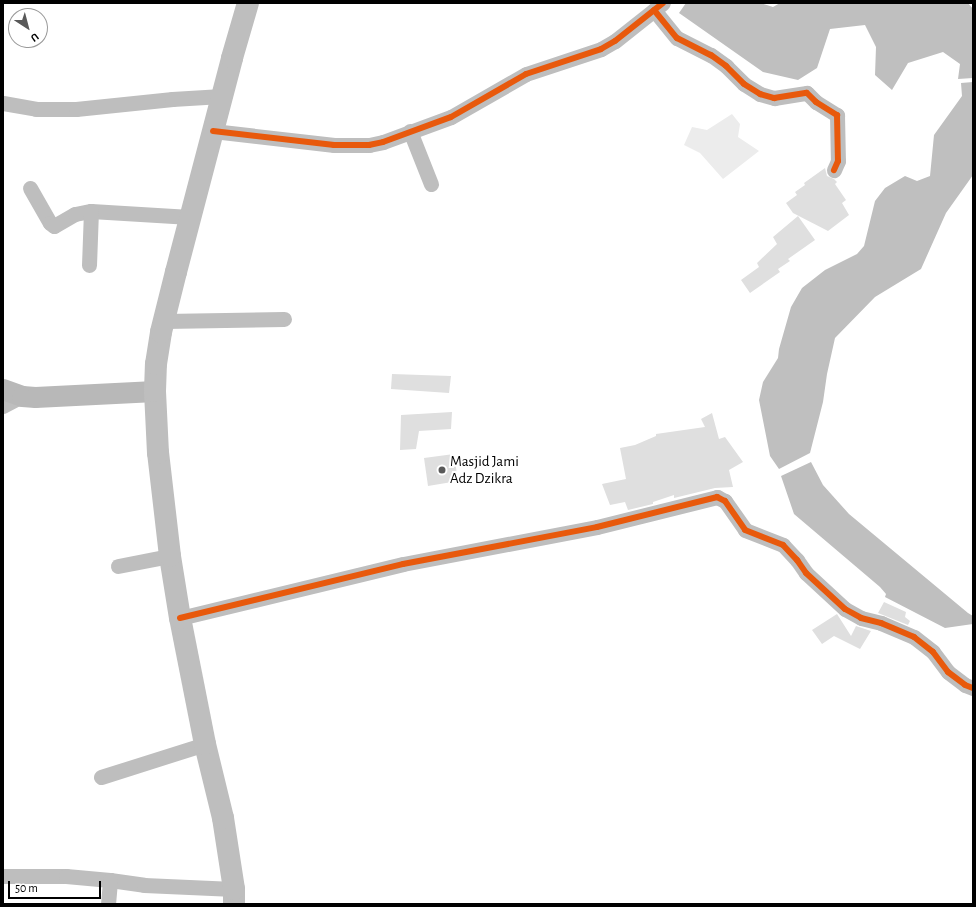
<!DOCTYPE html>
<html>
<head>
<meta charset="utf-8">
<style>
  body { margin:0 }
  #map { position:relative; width:976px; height:907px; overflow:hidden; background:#fff; font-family:"Alegreya Sans",sans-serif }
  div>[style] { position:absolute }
  .green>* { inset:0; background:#ececec }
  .water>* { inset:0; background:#bfbfbf }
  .building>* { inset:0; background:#dfdfdf }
  .street>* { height:15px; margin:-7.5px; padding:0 7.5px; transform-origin:7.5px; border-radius:7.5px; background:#bebebe }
  .secondary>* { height:21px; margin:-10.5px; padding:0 10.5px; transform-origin:10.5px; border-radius:10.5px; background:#b8b8b8 }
  .primary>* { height:22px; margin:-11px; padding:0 11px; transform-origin:11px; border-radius:11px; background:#bebebe }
  .cycleway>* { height:6px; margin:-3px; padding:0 3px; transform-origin:3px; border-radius:3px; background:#e8590c }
  .dots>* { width:11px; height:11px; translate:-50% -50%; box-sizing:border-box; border:2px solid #fff; border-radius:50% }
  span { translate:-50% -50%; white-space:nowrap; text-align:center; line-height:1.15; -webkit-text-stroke:4px #fff; paint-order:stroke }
  .poi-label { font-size:15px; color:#000 }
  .left { translate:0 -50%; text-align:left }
  .frame { position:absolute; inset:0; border:4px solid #000; pointer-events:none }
  .north { position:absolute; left:8px; top:8px; width:40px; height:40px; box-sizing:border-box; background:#fff; border:1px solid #999; border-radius:50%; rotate:144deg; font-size:11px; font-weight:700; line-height:16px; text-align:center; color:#000 }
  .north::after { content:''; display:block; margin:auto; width:14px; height:18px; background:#595959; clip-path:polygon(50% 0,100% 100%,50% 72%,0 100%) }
  .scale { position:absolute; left:8px; top:881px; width:93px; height:18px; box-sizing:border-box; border:2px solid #000; border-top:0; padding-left:5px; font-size:12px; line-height:14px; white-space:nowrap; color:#000; -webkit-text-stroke:3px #fff; paint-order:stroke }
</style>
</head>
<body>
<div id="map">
  <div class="green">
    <div style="clip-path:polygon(732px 114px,740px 124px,738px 137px,759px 151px,723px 179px,700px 153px,684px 145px,692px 127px,707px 130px)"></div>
  </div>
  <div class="water">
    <div style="clip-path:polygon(686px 3px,760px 3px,773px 7px,780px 3px,968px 3px,973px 9px,973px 78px,958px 79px,960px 64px,943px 52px,908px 63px,892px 90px,875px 75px,876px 47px,865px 25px,830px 29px,817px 68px,798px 80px,763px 72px,679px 13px)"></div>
    <div style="clip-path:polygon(973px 82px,973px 175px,946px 213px,921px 269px,875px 297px,835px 338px,827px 374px,823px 402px,810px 453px,779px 469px,770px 456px,759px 400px,763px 382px,778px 358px,779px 349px,791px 307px,802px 288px,825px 270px,857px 254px,864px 246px,875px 201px,885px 188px,905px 176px,917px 181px,930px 176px,934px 135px,962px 96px,961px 83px)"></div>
    <div style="clip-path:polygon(811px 462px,823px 485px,849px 514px,968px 613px,973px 616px,973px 624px,945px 628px,885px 597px,886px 594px,880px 587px,794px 514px,781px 476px)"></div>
  </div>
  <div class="building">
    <div style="clip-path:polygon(825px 168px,827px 176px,834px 179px,837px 182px,835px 184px,846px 200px,842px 203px,849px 215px,828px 231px,793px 213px,786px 203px,797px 195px,795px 192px,805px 185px,804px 183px)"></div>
    <div style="clip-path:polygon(798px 216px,815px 240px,788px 259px,790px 261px,778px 269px,780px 272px,750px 293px,741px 280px,759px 267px,757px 263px,777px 244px,773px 237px)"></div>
    <div style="clip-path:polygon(392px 374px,451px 376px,449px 393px,391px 389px)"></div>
    <div style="clip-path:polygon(452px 412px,451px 429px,419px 431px,416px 449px,400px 450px,401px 415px)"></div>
    <div style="clip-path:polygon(712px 413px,719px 439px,725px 437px,743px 462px,729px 470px,733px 487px,715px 488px,674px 498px,674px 495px,653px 502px,653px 504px,628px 510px,625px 502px,610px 505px,602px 484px,626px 479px,620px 448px,635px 445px,656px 436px,656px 434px,705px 427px,701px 419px)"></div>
    <div style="clip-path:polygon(454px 454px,458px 481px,428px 486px,424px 458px)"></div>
    <div style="clip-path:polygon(884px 602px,906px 612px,905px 617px,910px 621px,908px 625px,878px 613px)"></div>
    <div style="clip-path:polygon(837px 614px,851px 636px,856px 626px,871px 631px,860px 649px,834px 636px,822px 644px,812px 630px)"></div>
  </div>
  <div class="street">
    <div style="left:654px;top:10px;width:36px;rotate:51deg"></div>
    <div style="left:677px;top:38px;width:38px;rotate:27deg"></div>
    <div style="left:711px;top:55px;width:19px;rotate:36deg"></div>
    <div style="left:726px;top:66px;width:25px;rotate:45deg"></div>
    <div style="left:744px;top:84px;width:19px;rotate:32deg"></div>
    <div style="left:760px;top:94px;width:15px;rotate:16deg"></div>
    <div style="left:774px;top:98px;width:33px;rotate:-9deg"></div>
    <div style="left:807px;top:93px;width:13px;rotate:45deg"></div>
    <div style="left:816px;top:102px;width:25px;rotate:32deg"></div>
    <div style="left:837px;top:115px;width:46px;rotate:88.8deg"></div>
    <div style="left:838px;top:161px;width:10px;rotate:114deg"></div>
    <div style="left:3px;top:103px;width:34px;rotate:10deg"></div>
    <div style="left:36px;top:109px;width:40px"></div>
    <div style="left:76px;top:109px;width:97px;rotate:-5.9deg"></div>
    <div style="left:172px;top:99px;width:50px;rotate:-3.4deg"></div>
    <div style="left:213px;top:131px;width:122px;rotate:6.6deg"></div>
    <div style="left:334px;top:145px;width:35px"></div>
    <div style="left:369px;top:145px;width:14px;rotate:-12deg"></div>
    <div style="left:383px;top:142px;width:72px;rotate:-20.2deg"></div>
    <div style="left:451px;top:117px;width:86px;rotate:-29.8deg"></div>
    <div style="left:526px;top:74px;width:79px;rotate:-18.4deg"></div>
    <div style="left:601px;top:49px;width:16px;rotate:-30deg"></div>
    <div style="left:615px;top:41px;width:61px;rotate:-38.4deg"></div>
    <div style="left:410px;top:131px;width:57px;rotate:68.4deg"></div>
    <div style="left:30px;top:188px;width:40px;rotate:60.3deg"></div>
    <div style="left:50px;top:223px;width:5px;rotate:37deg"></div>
    <div style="left:54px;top:226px;width:24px;rotate:-30deg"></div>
    <div style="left:75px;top:214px;width:16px;rotate:-11deg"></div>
    <div style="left:91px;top:211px;width:99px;rotate:3.5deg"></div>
    <div style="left:89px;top:265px;width:54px;rotate:-87.9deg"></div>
    <div style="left:164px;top:321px;width:120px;rotate:-1deg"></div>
    <div style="left:3px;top:406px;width:21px;rotate:-28deg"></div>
    <div style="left:118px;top:566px;width:53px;rotate:-10.9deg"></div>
    <div style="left:180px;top:618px;width:229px;rotate:-13.6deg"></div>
    <div style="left:403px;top:564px;width:197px;rotate:-10.8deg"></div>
    <div style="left:597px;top:527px;width:124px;rotate:-14deg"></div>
    <div style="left:717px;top:497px;width:9px;rotate:27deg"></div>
    <div style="left:725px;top:501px;width:35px;rotate:55deg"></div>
    <div style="left:745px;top:530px;width:41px;rotate:21.5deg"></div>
    <div style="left:783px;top:545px;width:21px;rotate:47deg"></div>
    <div style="left:797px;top:560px;width:16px;rotate:55deg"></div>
    <div style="left:806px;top:573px;width:53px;rotate:42.7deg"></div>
    <div style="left:845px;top:609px;width:18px;rotate:29deg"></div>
    <div style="left:861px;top:618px;width:21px;rotate:14deg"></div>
    <div style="left:881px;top:623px;width:36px;rotate:23deg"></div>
    <div style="left:914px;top:637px;width:24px;rotate:38deg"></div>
    <div style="left:933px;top:652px;width:25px;rotate:53deg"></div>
    <div style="left:948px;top:672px;width:21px;rotate:37deg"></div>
    <div style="left:965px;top:685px;width:9px;rotate:21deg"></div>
    <div style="left:101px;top:777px;width:109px;rotate:-17.6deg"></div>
    <div style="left:3px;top:876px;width:63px"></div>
    <div style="left:66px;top:876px;width:44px;rotate:5.2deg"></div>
    <div style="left:110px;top:880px;width:34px;rotate:8deg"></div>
    <div style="left:144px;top:885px;width:90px;rotate:2.5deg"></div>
    <div style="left:108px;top:904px;width:24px;rotate:-85deg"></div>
  </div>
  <div class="secondary">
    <div style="left:3px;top:389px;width:20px;rotate:20deg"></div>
    <div style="left:22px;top:396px;width:13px;rotate:4deg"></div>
    <div style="left:35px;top:397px;width:120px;rotate:-2.9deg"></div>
  </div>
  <div class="primary">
    <div style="left:234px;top:904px;width:15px;rotate:-90deg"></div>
    <div style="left:234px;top:889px;width:72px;rotate:-98.8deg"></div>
    <div style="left:223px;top:818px;width:76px;rotate:-103.7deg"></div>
    <div style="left:205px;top:744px;width:128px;rotate:-101.2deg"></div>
    <div style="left:180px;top:618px;width:63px;rotate:-99.2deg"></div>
    <div style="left:170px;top:556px;width:104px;rotate:-96.6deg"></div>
    <div style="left:158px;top:453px;width:62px;rotate:-92.8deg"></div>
    <div style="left:155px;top:391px;width:27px;rotate:-88deg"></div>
    <div style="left:156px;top:364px;width:32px;rotate:-81deg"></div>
    <div style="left:161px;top:332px;width:62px;rotate:-76deg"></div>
    <div style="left:176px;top:272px;width:221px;rotate:-75.3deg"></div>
    <div style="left:232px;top:58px;width:57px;rotate:-73.8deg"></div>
  </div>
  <div class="cycleway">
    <div style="left:654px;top:10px;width:36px;rotate:51deg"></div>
    <div style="left:677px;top:38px;width:38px;rotate:27deg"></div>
    <div style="left:711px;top:55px;width:19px;rotate:36deg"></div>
    <div style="left:726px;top:66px;width:25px;rotate:45deg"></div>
    <div style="left:744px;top:84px;width:19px;rotate:32deg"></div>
    <div style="left:760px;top:94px;width:15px;rotate:16deg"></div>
    <div style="left:774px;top:98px;width:33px;rotate:-9deg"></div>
    <div style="left:807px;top:93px;width:13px;rotate:45deg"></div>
    <div style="left:816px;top:102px;width:25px;rotate:32deg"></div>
    <div style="left:837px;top:115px;width:46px;rotate:88.8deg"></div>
    <div style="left:838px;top:161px;width:10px;rotate:114deg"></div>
    <div style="left:213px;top:131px;width:122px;rotate:6.6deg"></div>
    <div style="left:334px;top:145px;width:35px"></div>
    <div style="left:369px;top:145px;width:14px;rotate:-12deg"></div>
    <div style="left:383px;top:142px;width:72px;rotate:-20.2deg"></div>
    <div style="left:451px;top:117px;width:86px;rotate:-29.8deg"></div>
    <div style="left:526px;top:74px;width:79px;rotate:-18.4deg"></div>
    <div style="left:601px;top:49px;width:16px;rotate:-30deg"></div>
    <div style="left:615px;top:41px;width:61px;rotate:-38.4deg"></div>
    <div style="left:180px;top:618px;width:229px;rotate:-13.6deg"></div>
    <div style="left:403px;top:564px;width:197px;rotate:-10.8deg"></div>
    <div style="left:597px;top:527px;width:124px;rotate:-14deg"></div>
    <div style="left:717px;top:497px;width:9px;rotate:27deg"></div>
    <div style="left:725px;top:501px;width:35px;rotate:55deg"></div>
    <div style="left:745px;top:530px;width:41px;rotate:21.5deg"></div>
    <div style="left:783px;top:545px;width:21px;rotate:47deg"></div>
    <div style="left:797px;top:560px;width:16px;rotate:55deg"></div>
    <div style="left:806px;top:573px;width:53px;rotate:42.7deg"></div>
    <div style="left:845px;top:609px;width:18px;rotate:29deg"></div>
    <div style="left:861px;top:618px;width:21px;rotate:14deg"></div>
    <div style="left:881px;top:623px;width:36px;rotate:23deg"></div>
    <div style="left:914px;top:637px;width:24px;rotate:38deg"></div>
    <div style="left:933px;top:652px;width:25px;rotate:53deg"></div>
    <div style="left:948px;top:672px;width:21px;rotate:37deg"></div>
    <div style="left:965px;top:685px;width:9px;rotate:21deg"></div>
  </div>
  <div class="dots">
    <div style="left:442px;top:470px;background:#595959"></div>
  </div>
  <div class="poi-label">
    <span class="left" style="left:450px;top:470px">Masjid Jami<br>Adz Dzikra</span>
  </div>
  <div class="frame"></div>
  <div class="north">U</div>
  <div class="scale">50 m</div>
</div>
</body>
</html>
